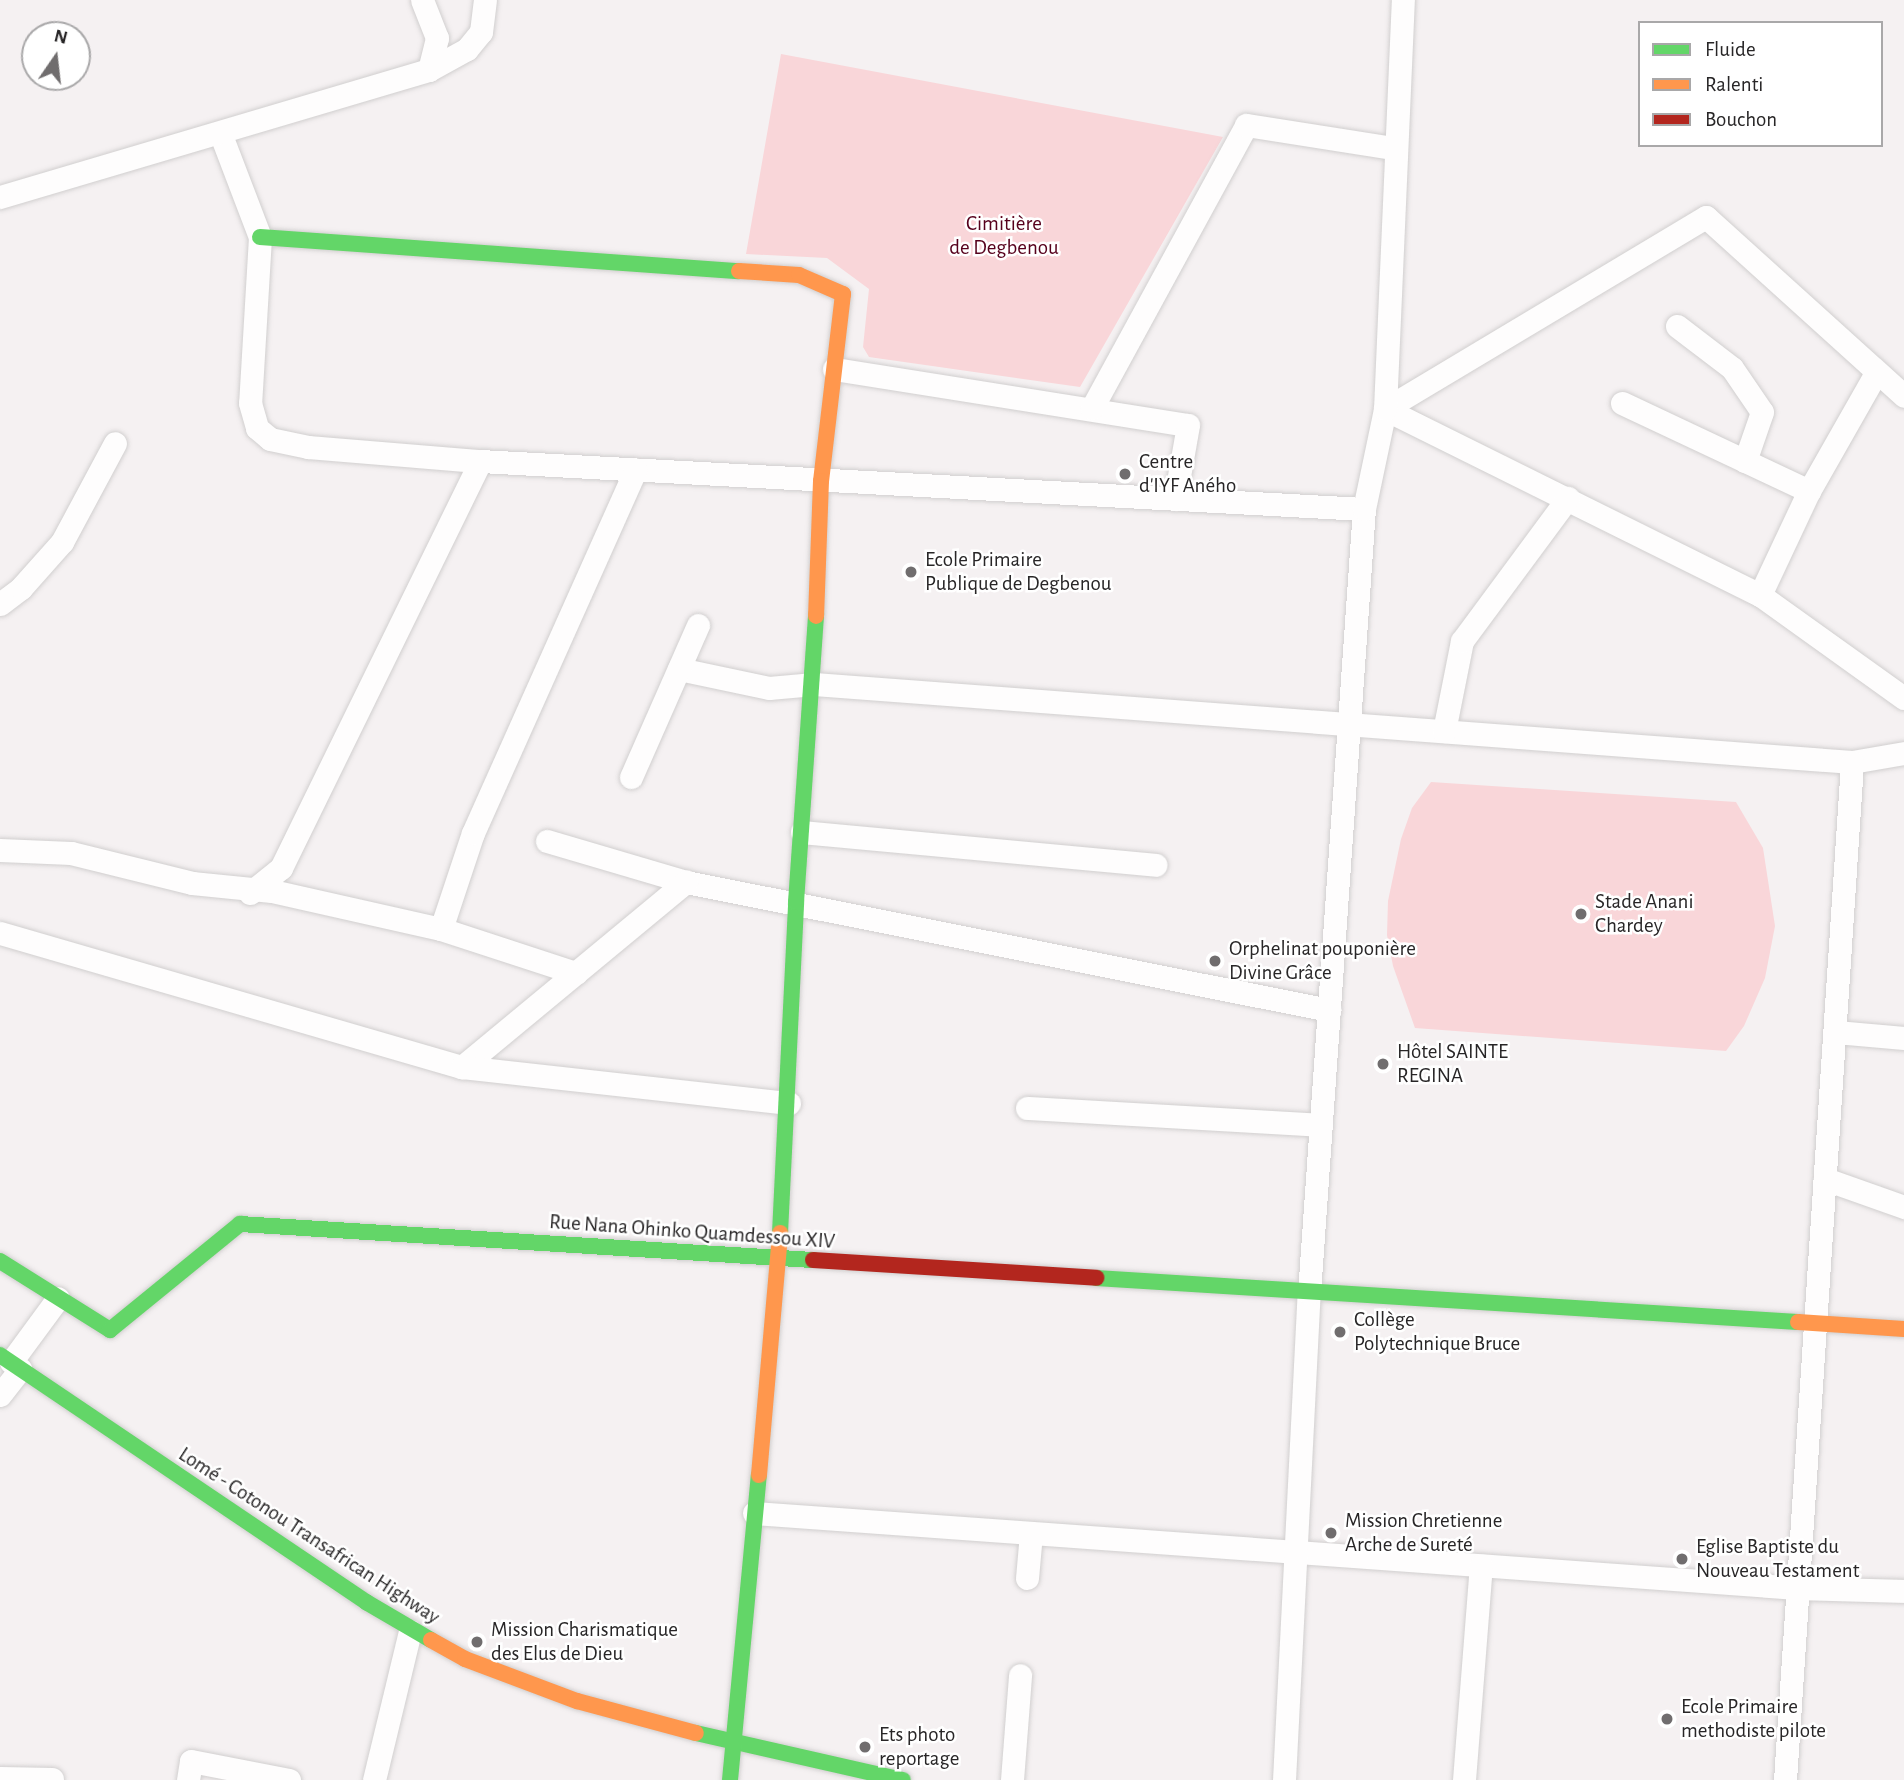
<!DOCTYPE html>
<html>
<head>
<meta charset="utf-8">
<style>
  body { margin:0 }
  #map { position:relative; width:1904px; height:1780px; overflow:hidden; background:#f5f1f2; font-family:"Alegreya Sans",sans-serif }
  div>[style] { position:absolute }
  .green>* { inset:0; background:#f9d6d9 }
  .roads { filter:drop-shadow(0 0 2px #d1cfcf) drop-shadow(0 0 2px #d1cfcf) }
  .street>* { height:23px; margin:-11.5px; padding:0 11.5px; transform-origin:11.5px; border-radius:11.5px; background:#fefdfd }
  .fast>* { height:16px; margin:-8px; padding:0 8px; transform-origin:8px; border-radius:8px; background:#63d668 }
  .slow>* { height:16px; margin:-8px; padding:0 8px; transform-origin:8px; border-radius:8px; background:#ff974d }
  .jam>* { height:16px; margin:-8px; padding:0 8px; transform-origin:8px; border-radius:8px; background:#b3261e }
  .dots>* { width:19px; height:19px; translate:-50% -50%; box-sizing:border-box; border:4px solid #fff; border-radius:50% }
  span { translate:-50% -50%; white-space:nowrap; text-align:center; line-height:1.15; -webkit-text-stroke:5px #fff; paint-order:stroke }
  .park-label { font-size:21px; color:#56001c }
  .poi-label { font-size:21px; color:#282627 }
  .left { translate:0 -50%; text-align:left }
  .street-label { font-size:21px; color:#282627 }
  .legend { position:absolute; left:1638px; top:21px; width:245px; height:126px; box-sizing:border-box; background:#fff; border:2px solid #a9a8a9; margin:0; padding:9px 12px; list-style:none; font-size:21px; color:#282627 }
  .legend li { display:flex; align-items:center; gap:14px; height:35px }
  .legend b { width:35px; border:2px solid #a9a8a9 }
  .north { position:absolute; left:21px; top:21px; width:70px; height:70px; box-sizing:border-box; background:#fff; border:2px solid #a9a8a9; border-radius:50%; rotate:14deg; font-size:19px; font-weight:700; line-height:28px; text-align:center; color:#282627 }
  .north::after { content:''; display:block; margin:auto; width:24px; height:32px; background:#706d6e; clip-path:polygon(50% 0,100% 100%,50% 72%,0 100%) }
</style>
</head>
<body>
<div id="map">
  <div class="green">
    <div style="clip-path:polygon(781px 54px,1223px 137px,1080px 387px,869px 357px,863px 347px,869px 289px,827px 258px,746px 254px)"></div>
    <div style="clip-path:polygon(1431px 782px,1736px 802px,1763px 848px,1775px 926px,1765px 978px,1744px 1026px,1726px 1051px,1415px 1028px,1393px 966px,1387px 935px,1388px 901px,1401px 839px,1412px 808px)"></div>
  </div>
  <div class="roads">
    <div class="street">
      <div style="left:422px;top:0;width:41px;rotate:68.5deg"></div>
      <div style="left:437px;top:38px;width:33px;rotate:104deg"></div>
      <div style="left:221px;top:135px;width:109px;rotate:69.1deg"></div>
      <div style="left:260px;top:237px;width:166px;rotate:93.4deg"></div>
      <div style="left:250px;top:403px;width:26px;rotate:74deg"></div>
      <div style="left:257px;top:428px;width:17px;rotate:40deg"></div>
      <div style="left:270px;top:439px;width:39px;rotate:12deg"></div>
      <div style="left:308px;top:447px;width:173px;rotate:4.7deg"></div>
      <div style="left:480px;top:461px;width:885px;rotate:3.11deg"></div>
      <div style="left:0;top:197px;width:447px;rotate:-16.5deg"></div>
      <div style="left:429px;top:70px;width:43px;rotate:-28.9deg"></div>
      <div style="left:467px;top:49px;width:22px;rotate:-51deg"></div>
      <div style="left:481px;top:32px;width:32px;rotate:-83deg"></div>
      <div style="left:1677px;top:326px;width:69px;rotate:37.4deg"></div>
      <div style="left:1732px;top:368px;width:53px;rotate:55.7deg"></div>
      <div style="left:1762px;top:412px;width:52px;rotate:109.1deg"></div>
      <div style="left:834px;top:369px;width:358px;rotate:9deg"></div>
      <div style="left:1188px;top:425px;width:75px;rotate:100deg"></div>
      <div style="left:1622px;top:403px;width:207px;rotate:25.2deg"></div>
      <div style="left:1092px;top:408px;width:322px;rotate:-61.4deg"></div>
      <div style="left:1246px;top:125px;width:149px;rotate:8.9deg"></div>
      <div style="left:1385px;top:409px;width:374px;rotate:-30.9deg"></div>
      <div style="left:1706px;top:217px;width:267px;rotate:42.1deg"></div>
      <div style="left:1385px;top:409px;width:419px;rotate:26.4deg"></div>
      <div style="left:1760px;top:595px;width:177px;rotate:35.6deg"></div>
      <div style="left:1760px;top:595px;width:115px;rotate:-64.8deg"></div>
      <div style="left:1809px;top:491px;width:136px;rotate:-60.4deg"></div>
      <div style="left:0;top:604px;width:26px;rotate:-37deg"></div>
      <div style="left:21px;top:588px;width:62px;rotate:-48.3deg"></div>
      <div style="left:62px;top:542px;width:112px;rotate:-61.8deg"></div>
      <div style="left:679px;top:669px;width:92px;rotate:11.9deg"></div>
      <div style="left:769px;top:688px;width:45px;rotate:-5.1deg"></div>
      <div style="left:814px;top:684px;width:1041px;rotate:4.3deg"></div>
      <div style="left:1852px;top:762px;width:53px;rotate:-9.8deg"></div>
      <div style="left:1444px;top:731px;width:92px;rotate:-78.7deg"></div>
      <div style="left:1462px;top:641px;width:178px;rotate:-53.5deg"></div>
      <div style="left:631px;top:777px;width:166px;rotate:-66.2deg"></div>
      <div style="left:802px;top:832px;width:355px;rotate:5.3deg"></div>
      <div style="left:547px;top:841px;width:145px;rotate:16.4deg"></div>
      <div style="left:686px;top:882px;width:656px;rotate:11.26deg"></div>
      <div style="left:0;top:850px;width:71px;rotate:2.4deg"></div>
      <div style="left:71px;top:853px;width:125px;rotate:13.9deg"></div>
      <div style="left:192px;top:883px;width:80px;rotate:5.7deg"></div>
      <div style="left:272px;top:891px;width:173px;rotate:12.7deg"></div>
      <div style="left:441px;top:929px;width:142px;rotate:18.1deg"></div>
      <div style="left:250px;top:893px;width:40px;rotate:-39deg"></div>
      <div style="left:281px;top:868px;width:453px;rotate:-63.9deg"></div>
      <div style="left:441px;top:929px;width:101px;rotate:-71.6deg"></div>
      <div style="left:473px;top:833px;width:398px;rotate:-65.9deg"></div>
      <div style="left:0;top:933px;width:481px;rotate:16.2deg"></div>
      <div style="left:462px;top:1067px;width:291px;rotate:-39.6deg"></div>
      <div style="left:1836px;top:1032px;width:68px;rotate:5deg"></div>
      <div style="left:462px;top:1067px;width:329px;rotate:6.3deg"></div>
      <div style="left:1027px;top:1108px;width:294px;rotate:3.3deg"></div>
      <div style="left:1825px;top:1179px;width:84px;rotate:19.5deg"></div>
      <div style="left:11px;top:1362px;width:79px;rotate:-53.7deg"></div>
      <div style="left:0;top:1395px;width:33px;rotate:-52deg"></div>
      <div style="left:754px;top:1513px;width:1046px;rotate:4.11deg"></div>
      <div style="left:1797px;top:1588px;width:107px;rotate:1.6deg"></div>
      <div style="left:1027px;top:1578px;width:45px;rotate:-84.9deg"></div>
      <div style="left:0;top:1778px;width:52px;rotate:1.1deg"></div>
      <div style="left:188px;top:1780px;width:19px;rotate:-81deg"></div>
      <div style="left:191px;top:1761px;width:100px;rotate:11deg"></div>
      <div style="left:374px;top:1780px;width:153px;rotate:-76.4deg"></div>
      <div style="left:1012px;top:1780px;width:105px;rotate:-85.6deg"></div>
      <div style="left:1284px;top:1780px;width:488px;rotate:-87.1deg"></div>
      <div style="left:1309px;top:1293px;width:786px;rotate:-85.99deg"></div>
      <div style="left:1364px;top:509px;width:102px;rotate:-78.1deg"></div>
      <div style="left:1385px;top:409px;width:409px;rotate:-87.5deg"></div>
      <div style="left:1464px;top:1780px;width:215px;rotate:-85.5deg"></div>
      <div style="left:1785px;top:1780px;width:1020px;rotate:-86.23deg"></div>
    </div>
    <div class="fast">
      <div style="left:260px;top:237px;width:480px;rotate:4.1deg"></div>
      <div style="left:780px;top:1233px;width:331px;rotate:-87.2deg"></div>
      <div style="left:796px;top:902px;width:287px;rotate:-86deg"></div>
      <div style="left:0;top:1261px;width:130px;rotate:32.1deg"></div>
      <div style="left:110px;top:1330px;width:168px;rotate:-39.2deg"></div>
      <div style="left:240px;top:1224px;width:574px;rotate:3.6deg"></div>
      <div style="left:1096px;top:1278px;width:703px;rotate:3.59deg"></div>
      <div style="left:0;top:1355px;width:442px;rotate:34deg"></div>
      <div style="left:366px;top:1602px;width:75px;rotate:30.3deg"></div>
      <div style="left:696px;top:1733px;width:212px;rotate:12.8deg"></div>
      <div style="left:730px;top:1780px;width:306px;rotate:-84.6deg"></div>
    </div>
    <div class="slow">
      <div style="left:739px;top:271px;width:60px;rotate:3.8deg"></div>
      <div style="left:799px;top:275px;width:48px;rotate:23.4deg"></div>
      <div style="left:843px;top:294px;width:188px;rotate:96.7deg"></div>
      <div style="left:821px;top:481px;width:135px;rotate:92.1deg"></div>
      <div style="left:1798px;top:1322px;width:106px;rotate:3.8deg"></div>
      <div style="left:759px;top:1475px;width:243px;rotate:-85deg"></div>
      <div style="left:431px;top:1640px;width:39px;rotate:29deg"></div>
      <div style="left:465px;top:1659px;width:120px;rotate:20.6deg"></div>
      <div style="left:577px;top:1701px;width:123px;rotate:15.1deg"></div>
    </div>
    <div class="jam">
      <div style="left:813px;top:1260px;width:284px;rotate:3.6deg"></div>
    </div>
  </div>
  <div class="dots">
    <div style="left:1125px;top:474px;background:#706d6e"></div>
    <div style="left:911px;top:572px;background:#706d6e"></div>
    <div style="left:1581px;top:914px;background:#706d6e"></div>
    <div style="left:1215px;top:961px;background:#706d6e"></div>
    <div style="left:1383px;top:1064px;background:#706d6e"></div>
    <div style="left:1340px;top:1332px;background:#706d6e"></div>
    <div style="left:1331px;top:1533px;background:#706d6e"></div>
    <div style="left:1682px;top:1559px;background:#706d6e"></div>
    <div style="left:477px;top:1642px;background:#706d6e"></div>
    <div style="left:1667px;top:1719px;background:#706d6e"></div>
    <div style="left:865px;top:1747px;background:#706d6e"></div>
  </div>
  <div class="park-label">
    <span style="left:1004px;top:236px">Cimitière<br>de Degbenou</span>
  </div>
  <div class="poi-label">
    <span class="left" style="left:1139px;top:474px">Centre<br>d'IYF Aného</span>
    <span class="left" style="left:925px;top:572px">Ecole Primaire<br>Publique de Degbenou</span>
    <span class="left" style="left:1595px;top:914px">Stade Anani<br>Chardey</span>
    <span class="left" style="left:1229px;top:961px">Orphelinat pouponière<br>Divine Grâce</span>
    <span class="left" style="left:1397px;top:1064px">Hôtel SAINTE<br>REGINA</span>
    <span class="left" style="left:1354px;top:1332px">Collège<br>Polytechnique Bruce</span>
    <span class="left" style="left:1345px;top:1533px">Mission Chretienne<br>Arche de Sureté</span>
    <span class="left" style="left:1696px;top:1559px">Eglise Baptiste du<br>Nouveau Testament</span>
    <span class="left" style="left:491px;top:1642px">Mission Charismatique<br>des Elus de Dieu</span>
    <span class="left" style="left:1681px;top:1719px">Ecole Primaire<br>methodiste pilote</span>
    <span class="left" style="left:879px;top:1747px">Ets photo<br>reportage</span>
  </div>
  <div class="street-label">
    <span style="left:692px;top:1232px;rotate:4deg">Rue Nana Ohinko Quamdessou XIV</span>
    <span style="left:309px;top:1536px;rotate:33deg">Lomé - Cotonou Transafrican Highway</span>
  </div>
  <ul class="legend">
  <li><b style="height:9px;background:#63d668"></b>Fluide</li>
  <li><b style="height:9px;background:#ff974d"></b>Ralenti</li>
  <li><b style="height:9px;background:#b3261e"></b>Bouchon</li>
  </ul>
  <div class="north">N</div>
</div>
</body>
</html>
